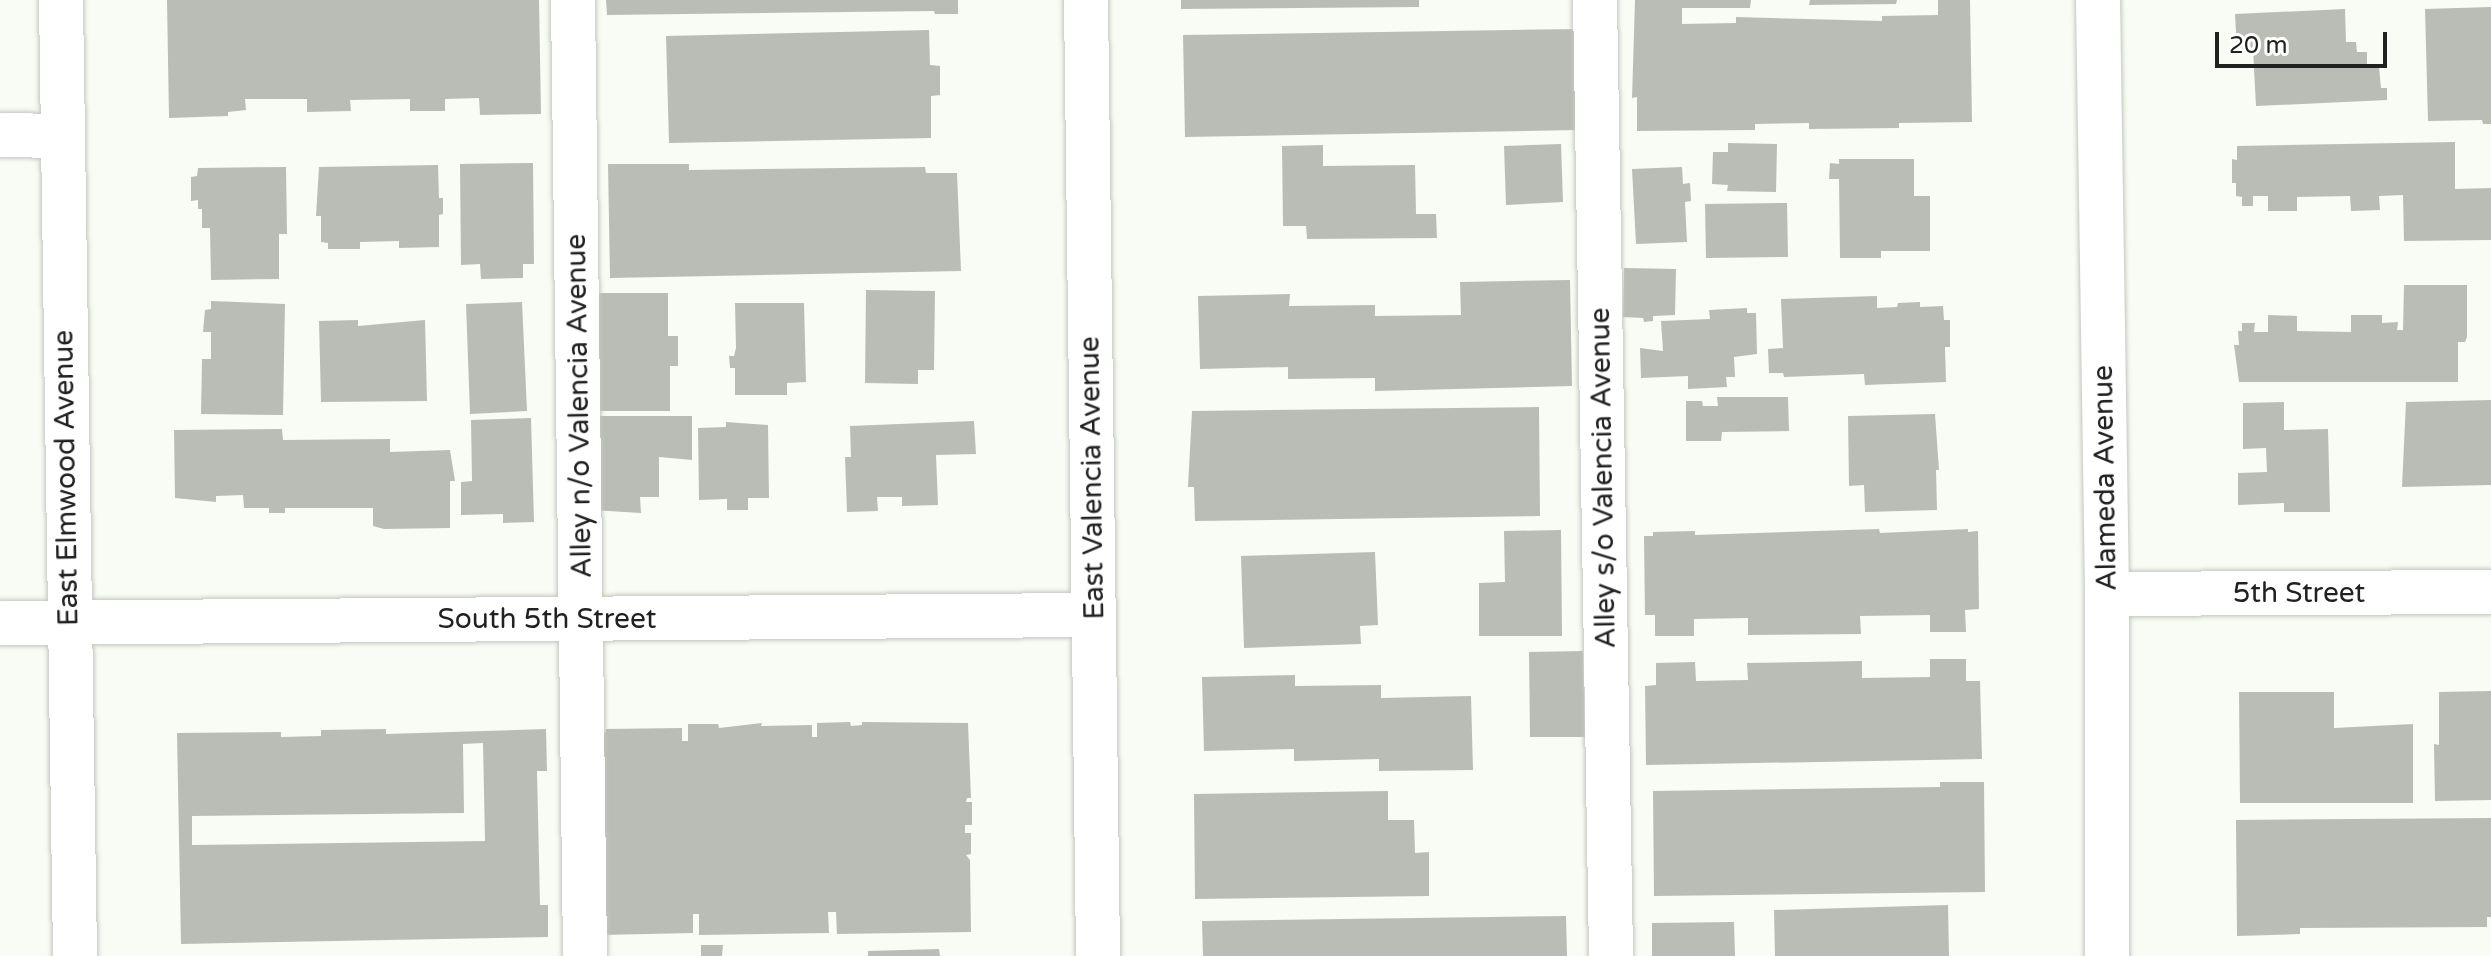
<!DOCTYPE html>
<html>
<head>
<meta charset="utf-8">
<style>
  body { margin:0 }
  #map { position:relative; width:2491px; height:956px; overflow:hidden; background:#f8fcf4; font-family:"Varela Round",sans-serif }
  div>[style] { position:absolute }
  .building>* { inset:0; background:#b9bdb5 }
  .roads { filter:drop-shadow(0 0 2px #c3c7bf) drop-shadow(0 0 2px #c3c7bf) }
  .minor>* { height:44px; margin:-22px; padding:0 22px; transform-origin:22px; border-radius:22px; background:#fff }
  span { translate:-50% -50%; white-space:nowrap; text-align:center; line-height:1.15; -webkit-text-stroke:8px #fff; paint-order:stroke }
  .street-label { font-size:28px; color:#212220 }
  .scale { position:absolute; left:2215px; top:32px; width:172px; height:36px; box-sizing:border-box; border:4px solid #212220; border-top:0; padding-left:10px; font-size:24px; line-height:28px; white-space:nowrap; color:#212220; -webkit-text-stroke:6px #fff; paint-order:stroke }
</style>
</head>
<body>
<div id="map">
  <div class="building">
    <div style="clip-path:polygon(167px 0,539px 0,541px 114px,480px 115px,479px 98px,445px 99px,445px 111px,410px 111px,410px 99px,350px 100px,351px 111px,307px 112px,307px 99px,245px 99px,246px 110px,228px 112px,228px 116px,169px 118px)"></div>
    <div style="clip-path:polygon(606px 0,958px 0,958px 14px,935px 14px,934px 11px,607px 15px)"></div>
    <div style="clip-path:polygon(1181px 0,1419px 0,1419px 7px,1181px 9px)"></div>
    <div style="clip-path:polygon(1635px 0,1751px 0,1750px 8px,1682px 8px,1682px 24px,1736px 23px,1736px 17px,1882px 21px,1882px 16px,1938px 15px,1938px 0,1970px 0,1972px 122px,1899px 123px,1899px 128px,1809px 129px,1809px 123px,1755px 124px,1755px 130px,1637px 131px,1637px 97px,1632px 98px)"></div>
    <div style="clip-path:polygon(1810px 0,1897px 0,1896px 4px,1809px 5px)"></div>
    <div style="clip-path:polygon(2491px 7px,2491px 124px,2483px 124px,2482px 120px,2428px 121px,2425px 9px)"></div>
    <div style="clip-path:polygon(2345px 9px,2346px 42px,2356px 42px,2357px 52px,2367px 52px,2367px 67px,2379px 67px,2381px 88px,2387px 88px,2387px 100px,2256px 106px,2253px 49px,2237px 50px,2235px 14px)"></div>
    <div style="clip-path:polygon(1577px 29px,1578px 130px,1185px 137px,1183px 35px)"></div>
    <div style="clip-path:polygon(929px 30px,930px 65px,940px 66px,940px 95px,931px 96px,931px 138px,669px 143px,666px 36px)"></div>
    <div style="clip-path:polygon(2455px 142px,2455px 189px,2491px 188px,2491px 240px,2404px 241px,2403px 195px,2379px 196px,2380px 210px,2351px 211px,2350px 196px,2297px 197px,2297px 211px,2268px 211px,2268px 196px,2253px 196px,2253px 206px,2242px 206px,2242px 197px,2236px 196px,2236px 183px,2232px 183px,2232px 159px,2237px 160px,2237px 146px)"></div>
    <div style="clip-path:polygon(1728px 143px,1777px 144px,1776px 192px,1727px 191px,1728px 185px,1712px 184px,1713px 152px,1728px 152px)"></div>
    <div style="clip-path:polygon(1561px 144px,1563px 202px,1506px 205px,1504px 146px)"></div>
    <div style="clip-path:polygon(1323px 145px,1323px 166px,1415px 165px,1416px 214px,1436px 214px,1437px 238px,1307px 239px,1306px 226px,1283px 226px,1282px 146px)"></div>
    <div style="clip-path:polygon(1839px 159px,1914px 159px,1914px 196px,1930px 196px,1930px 251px,1881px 251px,1881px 258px,1840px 258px,1839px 179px,1829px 179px,1830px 163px,1839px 164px)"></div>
    <div style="clip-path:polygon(533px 163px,534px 264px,523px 264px,523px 278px,481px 279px,480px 264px,461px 265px,460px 164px)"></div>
    <div style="clip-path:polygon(608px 164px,689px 164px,689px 170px,925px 167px,926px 173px,957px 173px,961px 271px,610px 278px)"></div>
    <div style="clip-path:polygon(438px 165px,439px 198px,443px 198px,443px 214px,439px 215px,439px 247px,399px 248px,399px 241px,360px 242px,360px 249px,328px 249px,328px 243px,321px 242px,321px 216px,316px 216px,319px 167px)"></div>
    <div style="clip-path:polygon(286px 167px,287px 234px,279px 234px,279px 279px,211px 280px,210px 228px,202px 228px,202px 209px,198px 209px,198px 200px,191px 201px,191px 177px,197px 176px,198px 168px)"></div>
    <div style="clip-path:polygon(1682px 167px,1683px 184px,1690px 183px,1691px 201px,1685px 202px,1687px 242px,1636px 244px,1632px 169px)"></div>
    <div style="clip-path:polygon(1787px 203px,1788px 257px,1706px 258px,1705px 204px)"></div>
    <div style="clip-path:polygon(1624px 268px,1676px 269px,1675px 315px,1653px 316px,1653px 321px,1644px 322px,1643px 318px,1623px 317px)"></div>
    <div style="clip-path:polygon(1570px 280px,1572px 386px,1375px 391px,1375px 378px,1288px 379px,1288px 367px,1200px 369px,1198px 296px,1290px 294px,1289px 306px,1375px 305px,1375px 316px,1461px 315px,1460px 282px)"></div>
    <div style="clip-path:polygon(2404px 285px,2467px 285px,2467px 337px,2465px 342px,2458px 342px,2458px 382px,2239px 382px,2234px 345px,2239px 345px,2238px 331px,2242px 331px,2242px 323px,2255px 323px,2254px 332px,2268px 332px,2268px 315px,2297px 316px,2297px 331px,2351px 332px,2351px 315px,2382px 315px,2382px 323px,2398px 322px,2397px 330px,2403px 330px)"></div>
    <div style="clip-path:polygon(866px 290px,935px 291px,934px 370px,918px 370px,918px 384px,865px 383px)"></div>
    <div style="clip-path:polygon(590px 293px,668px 293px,668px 336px,678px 336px,678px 366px,670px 366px,670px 411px,591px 411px)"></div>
    <div style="clip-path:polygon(1877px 296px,1877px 308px,1897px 307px,1898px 303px,1920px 302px,1920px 307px,1943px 306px,1944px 320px,1950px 320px,1950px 347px,1945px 347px,1946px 382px,1865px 385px,1864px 374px,1784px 377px,1783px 373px,1769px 373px,1768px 349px,1783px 348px,1781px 299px)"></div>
    <div style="clip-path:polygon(211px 301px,285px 304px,283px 415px,201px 414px,202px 359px,211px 359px,211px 332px,203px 332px,205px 310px,211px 309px)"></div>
    <div style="clip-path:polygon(522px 302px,527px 411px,470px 414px,466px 304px)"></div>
    <div style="clip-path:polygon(735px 303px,804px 303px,806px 382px,787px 383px,787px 395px,735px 395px,735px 368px,730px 368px,729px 356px,734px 356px,736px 348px)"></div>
    <div style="clip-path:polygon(1747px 308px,1747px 313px,1756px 313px,1757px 354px,1734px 357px,1735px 377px,1726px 377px,1727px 387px,1688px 389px,1688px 376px,1641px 378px,1640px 348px,1663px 351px,1661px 321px,1710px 319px,1709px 310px)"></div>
    <div style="clip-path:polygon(358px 320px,358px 326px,425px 320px,427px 401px,321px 402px,319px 321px)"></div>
    <div style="clip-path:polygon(1717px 397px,1788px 397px,1789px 431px,1722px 432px,1721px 441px,1686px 441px,1686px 401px,1702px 401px,1703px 406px,1718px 406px)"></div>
    <div style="clip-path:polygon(2491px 400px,2491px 485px,2402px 487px,2406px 402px)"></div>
    <div style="clip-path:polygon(2284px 402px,2284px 430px,2328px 429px,2330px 512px,2284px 512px,2284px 503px,2238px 505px,2238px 473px,2267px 472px,2266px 448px,2243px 449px,2243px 403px)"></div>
    <div style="clip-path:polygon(1539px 407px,1540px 516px,1195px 521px,1194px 487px,1188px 487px,1192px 411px)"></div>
    <div style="clip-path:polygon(1935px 414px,1939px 470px,1936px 470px,1937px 510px,1865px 512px,1864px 485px,1849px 486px,1848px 416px)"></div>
    <div style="clip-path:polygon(587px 416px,692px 416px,692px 460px,659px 457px,659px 497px,640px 497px,641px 513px,592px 510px)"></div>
    <div style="clip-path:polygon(531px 418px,534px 522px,503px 523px,503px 514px,461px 515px,461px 482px,472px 481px,471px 420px)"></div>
    <div style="clip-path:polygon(974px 421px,976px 454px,936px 455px,938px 505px,902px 506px,902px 497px,877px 497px,878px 511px,847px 512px,845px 457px,851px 457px,850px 426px)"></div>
    <div style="clip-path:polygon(726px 422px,768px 425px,769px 498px,748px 498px,748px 510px,727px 510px,727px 499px,699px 500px,698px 428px,726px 427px)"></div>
    <div style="clip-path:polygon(282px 429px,283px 440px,390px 439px,390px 452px,450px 450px,455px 481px,450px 481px,450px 528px,384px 529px,373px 526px,373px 508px,285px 508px,285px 513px,269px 513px,269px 508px,244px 508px,243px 495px,216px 496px,216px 502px,175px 498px,174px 430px)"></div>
    <div style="clip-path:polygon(1879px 529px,1880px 533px,1968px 529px,1968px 532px,1978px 531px,1979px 609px,1965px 610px,1966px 632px,1930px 632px,1930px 615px,1860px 616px,1861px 634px,1748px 635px,1748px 618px,1694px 619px,1694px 636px,1655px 636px,1655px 615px,1645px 615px,1644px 536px,1653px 536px,1653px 532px,1695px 531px,1695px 535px)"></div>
    <div style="clip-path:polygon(1561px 530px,1562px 636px,1479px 636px,1479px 583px,1505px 582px,1504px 531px)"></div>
    <div style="clip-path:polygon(1375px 552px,1378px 625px,1360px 626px,1361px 644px,1244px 648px,1241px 556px)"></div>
    <div style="clip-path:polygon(1583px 651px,1585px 737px,1530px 737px,1529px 652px)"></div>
    <div style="clip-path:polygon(1930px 659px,1966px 659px,1966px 681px,1980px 681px,1982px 759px,1646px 765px,1645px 686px,1656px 685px,1656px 663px,1695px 662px,1696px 681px,1748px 680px,1747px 663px,1862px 661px,1862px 678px,1930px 677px)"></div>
    <div style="clip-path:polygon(1295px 675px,1295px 686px,1381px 685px,1381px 698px,1471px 696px,1473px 770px,1379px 771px,1379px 759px,1294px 761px,1294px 749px,1204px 751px,1202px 677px)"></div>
    <div style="clip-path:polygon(2491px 691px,2491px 800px,2435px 801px,2434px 744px,2439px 745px,2439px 692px)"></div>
    <div style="clip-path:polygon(2239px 692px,2334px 692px,2334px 728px,2413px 724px,2413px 803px,2240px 803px)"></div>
    <div style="clip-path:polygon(850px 722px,851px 726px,862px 725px,862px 722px,968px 723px,971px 798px,967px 798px,966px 802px,972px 802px,972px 825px,965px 825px,965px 833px,971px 833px,971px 854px,966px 855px,970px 860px,971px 932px,837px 934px,836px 912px,828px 912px,829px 933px,699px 935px,699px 914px,693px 914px,693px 933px,601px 935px,598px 733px,605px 733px,606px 729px,682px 728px,682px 741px,688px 741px,688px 724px,718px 724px,719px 728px,762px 723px,761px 726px,812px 725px,812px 737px,817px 737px,817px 723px)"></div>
    <div style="clip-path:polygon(evenodd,386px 729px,386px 734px,546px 729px,547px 771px,537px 771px,540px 905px,548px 905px,548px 937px,181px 944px,177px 733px,281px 732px,281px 737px,321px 736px,321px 730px,386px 729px,483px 743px,485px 841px,192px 845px,192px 816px,464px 813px,463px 744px,483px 743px)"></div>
    <div style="clip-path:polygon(1940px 782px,1984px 782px,1985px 892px,1654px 896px,1653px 791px,1940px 787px)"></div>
    <div style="clip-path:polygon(1388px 791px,1388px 820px,1414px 820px,1415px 853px,1429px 852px,1429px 896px,1195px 899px,1194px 794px)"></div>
    <div style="clip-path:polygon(2491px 818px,2491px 917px,2487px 917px,2487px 927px,2300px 928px,2300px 934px,2237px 936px,2236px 820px)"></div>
    <div style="clip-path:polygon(1948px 905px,1949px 956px,1775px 956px,1774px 910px)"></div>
    <div style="clip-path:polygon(1566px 916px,1567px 956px,1203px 956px,1202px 921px)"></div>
    <div style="clip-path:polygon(1734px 922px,1735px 956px,1652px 956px,1652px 923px)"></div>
    <div style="clip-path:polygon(701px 945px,723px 945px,722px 956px,701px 956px)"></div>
    <div style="clip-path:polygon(939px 949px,940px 956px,868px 956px,868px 951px)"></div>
  </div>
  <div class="roads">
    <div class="minor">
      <div style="left:61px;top:0;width:956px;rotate:89.16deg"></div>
      <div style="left:573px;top:0;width:956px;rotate:89.28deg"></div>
      <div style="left:1086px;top:0;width:956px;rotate:89.28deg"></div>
      <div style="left:1595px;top:0;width:956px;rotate:89.04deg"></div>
      <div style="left:2098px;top:0;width:594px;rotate:89.13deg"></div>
      <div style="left:2107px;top:594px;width:362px;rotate:90deg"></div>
      <div style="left:0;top:135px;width:62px;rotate:0.9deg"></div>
      <div style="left:2107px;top:594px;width:384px;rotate:-0.3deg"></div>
      <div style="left:0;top:623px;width:1094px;rotate:-0.42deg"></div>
    </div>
  </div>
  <div class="street-label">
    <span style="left:579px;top:406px;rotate:-91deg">Alley n/o Valencia Avenue</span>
    <span style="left:66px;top:478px;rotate:-91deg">East Elmwood Avenue</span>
    <span style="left:1092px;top:478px;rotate:-91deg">East Valencia Avenue</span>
    <span style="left:1603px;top:478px;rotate:-91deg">Alley s/o Valencia Avenue</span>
    <span style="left:2105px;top:478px;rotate:-91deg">Alameda Avenue</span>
    <span style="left:2299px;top:593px">5th Street</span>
    <span style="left:547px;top:619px">South 5th Street</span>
  </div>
  <div class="scale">20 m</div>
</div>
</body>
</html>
